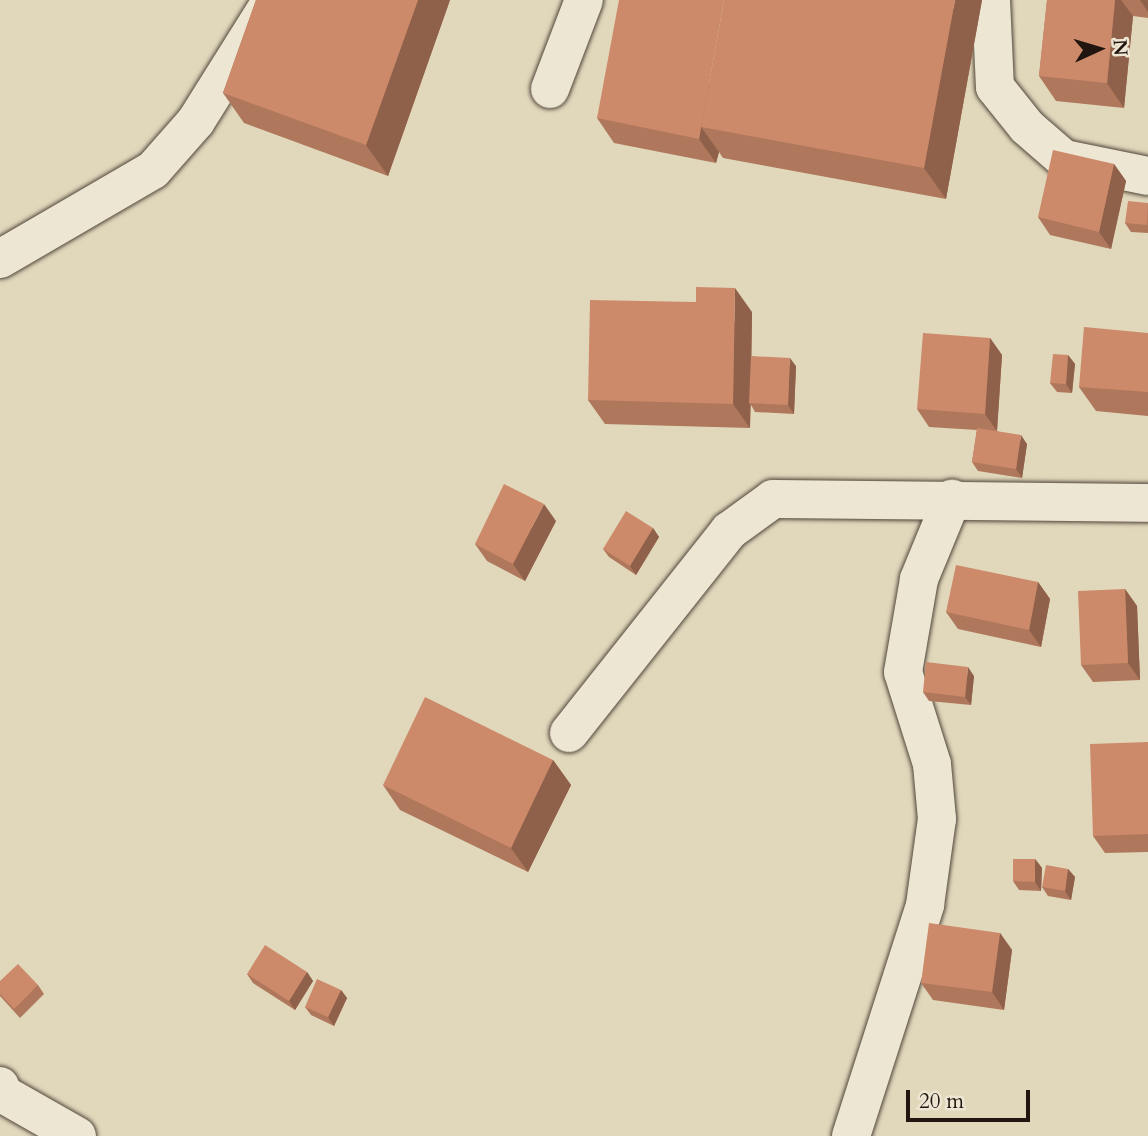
<!DOCTYPE html>
<html>
<head>
<meta charset="utf-8">
<style>
  body { margin:0 }
  #map { position:relative; width:1148px; height:1136px; overflow:hidden; background:#e1d8bc; font-family:Cardo,serif }
  div>[style] { position:absolute }
  .roads { filter:drop-shadow(0 0 2px #51463a) drop-shadow(0 0 2px #51463a) }
  .minor>* { height:38px; margin:-19px; padding:0 19px; transform-origin:19px; border-radius:19px; background:#ece6d3 }
  .wall>* { inset:0; background:#af775b }
  .shaded-wall>* { inset:0; background:#8f614a }
  .building>* { inset:0; background:#cc8a6a }
  span { translate:-50% -50%; white-space:nowrap; text-align:center; line-height:1.15; -webkit-text-stroke:5px #ece6d3; paint-order:stroke }
  .north { position:absolute; left:1064px; top:14px; width:70px; height:70px; -webkit-text-stroke:5px #ece6d3; paint-order:stroke; rotate:86deg; font-size:19px; font-weight:700; line-height:28px; text-align:center; color:#21160f }
  .north::after { content:''; display:block; margin:auto; width:24px; height:32px; background:#21160f; clip-path:polygon(50% 0,100% 100%,50% 72%,0 100%) }
  .scale { position:absolute; left:906px; top:1090px; width:124px; height:32px; box-sizing:border-box; border:4px solid #21160f; border-top:0; padding-left:9px; font-size:21px; line-height:24px; white-space:nowrap; color:#21160f; -webkit-text-stroke:5px #ece6d3; paint-order:stroke }
</style>
</head>
<body>
<div id="map">
  <div class="roads">
    <div class="minor">
      <div style="left:991px;top:0;width:87px;rotate:87.4deg"></div>
      <div style="left:995px;top:87px;width:51px;rotate:51.3deg"></div>
      <div style="left:1027px;top:127px;width:49px;rotate:40.9deg"></div>
      <div style="left:1064px;top:159px;width:86px;rotate:11.4deg"></div>
      <div style="left:550px;top:89px;width:95px;rotate:-69.1deg"></div>
      <div style="left:0;top:259px;width:177px;rotate:-30.2deg"></div>
      <div style="left:153px;top:170px;width:65px;rotate:-48.7deg"></div>
      <div style="left:196px;top:121px;width:143px;rotate:-57.9deg"></div>
      <div style="left:569px;top:733px;width:258px;rotate:-51.6deg"></div>
      <div style="left:729px;top:531px;width:54px;rotate:-36deg"></div>
      <div style="left:773px;top:499px;width:375px;rotate:0.6deg"></div>
      <div style="left:0;top:1086px;width:9px;rotate:69deg"></div>
      <div style="left:3px;top:1094px;width:85px;rotate:29.6deg"></div>
      <div style="left:851px;top:1136px;width:243px;rotate:-72.2deg"></div>
      <div style="left:925px;top:905px;width:87px;rotate:-82.1deg"></div>
      <div style="left:937px;top:819px;width:55px;rotate:-95.2deg"></div>
      <div style="left:932px;top:764px;width:96px;rotate:-107.5deg"></div>
      <div style="left:903px;top:672px;width:94px;rotate:-80.2deg"></div>
      <div style="left:919px;top:579px;width:87px;rotate:-67.6deg"></div>
    </div>
  </div>
  <div class="wall">
    <div style="clip-path:polygon(256px 0,450px 0,388px 176px,244px 123px,223px 93px)"></div>
    <div style="clip-path:polygon(982px 0,946px 199px,723px 158px,719px 152px,716px 163px,614px 143px,597px 118px)"></div>
    <div style="clip-path:polygon(1047px 0,1148px 0,1148px 18px,1133px 16px,1124px 108px,1056px 101px,1039px 76px)"></div>
    <div style="clip-path:polygon(1114px 164px,1126px 181px,1111px 249px,1050px 235px,1038px 217px)"></div>
    <div style="clip-path:polygon(1148px 203px,1148px 233px,1131px 232px,1125px 223px)"></div>
    <div style="clip-path:polygon(752px 312px,751px 356px,796px 366px,794px 414px,755px 412px,751px 405px,750px 428px,605px 424px,588px 400px)"></div>
    <div style="clip-path:polygon(1148px 333px,1148px 416px,1096px 411px,1079px 387px)"></div>
    <div style="clip-path:polygon(990px 338px,1002px 355px,997px 431px,1027px 444px,1022px 478px,978px 471px,972px 462px,977px 430px,929px 427px,917px 409px)"></div>
    <div style="clip-path:polygon(1068px 355px,1075px 364px,1072px 393px,1057px 392px,1050px 383px)"></div>
    <div style="clip-path:polygon(556px 521px,525px 581px,487px 561px,475px 544px)"></div>
    <div style="clip-path:polygon(653px 528px,659px 537px,636px 575px,609px 557px,603px 549px)"></div>
    <div style="clip-path:polygon(1038px 582px,1050px 599px,1041px 647px,958px 629px,946px 612px)"></div>
    <div style="clip-path:polygon(1125px 589px,1137px 606px,1140px 680px,1093px 682px,1081px 665px)"></div>
    <div style="clip-path:polygon(974px 676px,971px 705px,929px 701px,923px 692px)"></div>
    <div style="clip-path:polygon(1148px 742px,1148px 852px,1105px 853px,1093px 836px)"></div>
    <div style="clip-path:polygon(553px 760px,571px 785px,528px 872px,400px 810px,383px 785px)"></div>
    <div style="clip-path:polygon(1035px 859px,1042px 868px,1041px 891px,1019px 890px,1013px 881px)"></div>
    <div style="clip-path:polygon(1068px 869px,1075px 877px,1071px 900px,1048px 896px,1042px 887px)"></div>
    <div style="clip-path:polygon(1000px 933px,1012px 950px,1004px 1010px,933px 1000px,921px 983px)"></div>
    <div style="clip-path:polygon(307px 972px,313px 981px,295px 1010px,253px 983px,247px 974px)"></div>
    <div style="clip-path:polygon(0 981px,38px 985px,44px 994px,20px 1018px,0 996px)"></div>
    <div style="clip-path:polygon(341px 990px,347px 998px,334px 1026px,311px 1015px,305px 1007px)"></div>
  </div>
  <div class="shaded-wall">
    <div style="clip-path:polygon(418px 0,450px 0,388px 176px,366px 145px)"></div>
    <div style="clip-path:polygon(955px 0,982px 0,946px 199px,924px 168px)"></div>
    <div style="clip-path:polygon(1115px 0,1121px 0,1133px 16px,1124px 108px,1107px 83px)"></div>
    <div style="clip-path:polygon(1140px 0,1148px 0,1148px 12px)"></div>
    <div style="clip-path:polygon(701px 127px,719px 152px,716px 163px,699px 139px)"></div>
    <div style="clip-path:polygon(1114px 164px,1126px 181px,1111px 249px,1099px 232px)"></div>
    <div style="clip-path:polygon(735px 288px,752px 312px,751px 403px,749px 403px,750px 405px,750px 428px,733px 404px)"></div>
    <div style="clip-path:polygon(990px 338px,1002px 355px,997px 431px,985px 414px)"></div>
    <div style="clip-path:polygon(1068px 355px,1075px 364px,1072px 393px,1066px 384px)"></div>
    <div style="clip-path:polygon(790px 358px,796px 366px,794px 414px,788px 405px)"></div>
    <div style="clip-path:polygon(1021px 435px,1027px 444px,1022px 478px,1016px 469px)"></div>
    <div style="clip-path:polygon(544px 504px,556px 521px,525px 581px,513px 564px)"></div>
    <div style="clip-path:polygon(653px 528px,659px 537px,636px 575px,630px 566px)"></div>
    <div style="clip-path:polygon(1038px 582px,1050px 599px,1041px 647px,1029px 630px)"></div>
    <div style="clip-path:polygon(1125px 589px,1137px 606px,1140px 680px,1128px 663px)"></div>
    <div style="clip-path:polygon(968px 667px,974px 676px,971px 705px,965px 697px)"></div>
    <div style="clip-path:polygon(553px 760px,571px 785px,528px 872px,511px 848px)"></div>
    <div style="clip-path:polygon(1035px 859px,1042px 868px,1041px 891px,1035px 882px)"></div>
    <div style="clip-path:polygon(1068px 869px,1075px 877px,1071px 900px,1065px 891px)"></div>
    <div style="clip-path:polygon(1000px 933px,1012px 950px,1004px 1010px,992px 992px)"></div>
    <div style="clip-path:polygon(307px 972px,313px 981px,295px 1010px,289px 1001px)"></div>
    <div style="clip-path:polygon(341px 990px,347px 998px,334px 1026px,328px 1017px)"></div>
  </div>
  <div class="building">
    <div style="clip-path:polygon(256px 0,418px 0,366px 145px,223px 93px)"></div>
    <div style="clip-path:polygon(619px 0,724px 0,699px 139px,597px 118px)"></div>
    <div style="clip-path:polygon(724px 0,955px 0,924px 168px,701px 127px)"></div>
    <div style="clip-path:polygon(1047px 0,1115px 0,1107px 83px,1039px 76px)"></div>
    <div style="clip-path:polygon(1053px 150px,1114px 164px,1099px 232px,1038px 217px)"></div>
    <div style="clip-path:polygon(1128px 201px,1148px 203px,1147px 225px,1125px 223px)"></div>
    <div style="clip-path:polygon(696px 287px,735px 288px,733px 404px,588px 400px,590px 300px,696px 302px)"></div>
    <div style="clip-path:polygon(1084px 327px,1148px 333px,1148px 392px,1079px 387px)"></div>
    <div style="clip-path:polygon(923px 333px,990px 338px,985px 414px,917px 409px)"></div>
    <div style="clip-path:polygon(1053px 354px,1068px 355px,1066px 384px,1050px 383px)"></div>
    <div style="clip-path:polygon(751px 356px,790px 358px,788px 405px,749px 403px)"></div>
    <div style="clip-path:polygon(977px 428px,1021px 435px,1016px 469px,972px 462px)"></div>
    <div style="clip-path:polygon(504px 484px,544px 504px,513px 564px,475px 544px)"></div>
    <div style="clip-path:polygon(626px 511px,653px 528px,630px 566px,603px 549px)"></div>
    <div style="clip-path:polygon(956px 565px,1038px 582px,1029px 630px,946px 612px)"></div>
    <div style="clip-path:polygon(1125px 589px,1128px 663px,1081px 665px,1078px 591px)"></div>
    <div style="clip-path:polygon(926px 662px,968px 667px,965px 697px,923px 692px)"></div>
    <div style="clip-path:polygon(425px 697px,553px 760px,511px 848px,383px 785px)"></div>
    <div style="clip-path:polygon(1148px 742px,1148px 834px,1093px 836px,1090px 744px)"></div>
    <div style="clip-path:polygon(1013px 859px,1035px 859px,1035px 882px,1013px 881px)"></div>
    <div style="clip-path:polygon(1046px 865px,1068px 869px,1065px 891px,1042px 887px)"></div>
    <div style="clip-path:polygon(929px 923px,1000px 933px,992px 992px,921px 983px)"></div>
    <div style="clip-path:polygon(265px 945px,307px 972px,289px 1001px,247px 974px)"></div>
    <div style="clip-path:polygon(18px 964px,38px 985px,14px 1009px,0 994px,0 981px)"></div>
    <div style="clip-path:polygon(317px 979px,341px 990px,328px 1017px,305px 1007px)"></div>
  </div>
  <div class="north">N</div>
  <div class="scale">20 m</div>
</div>
</body>
</html>
